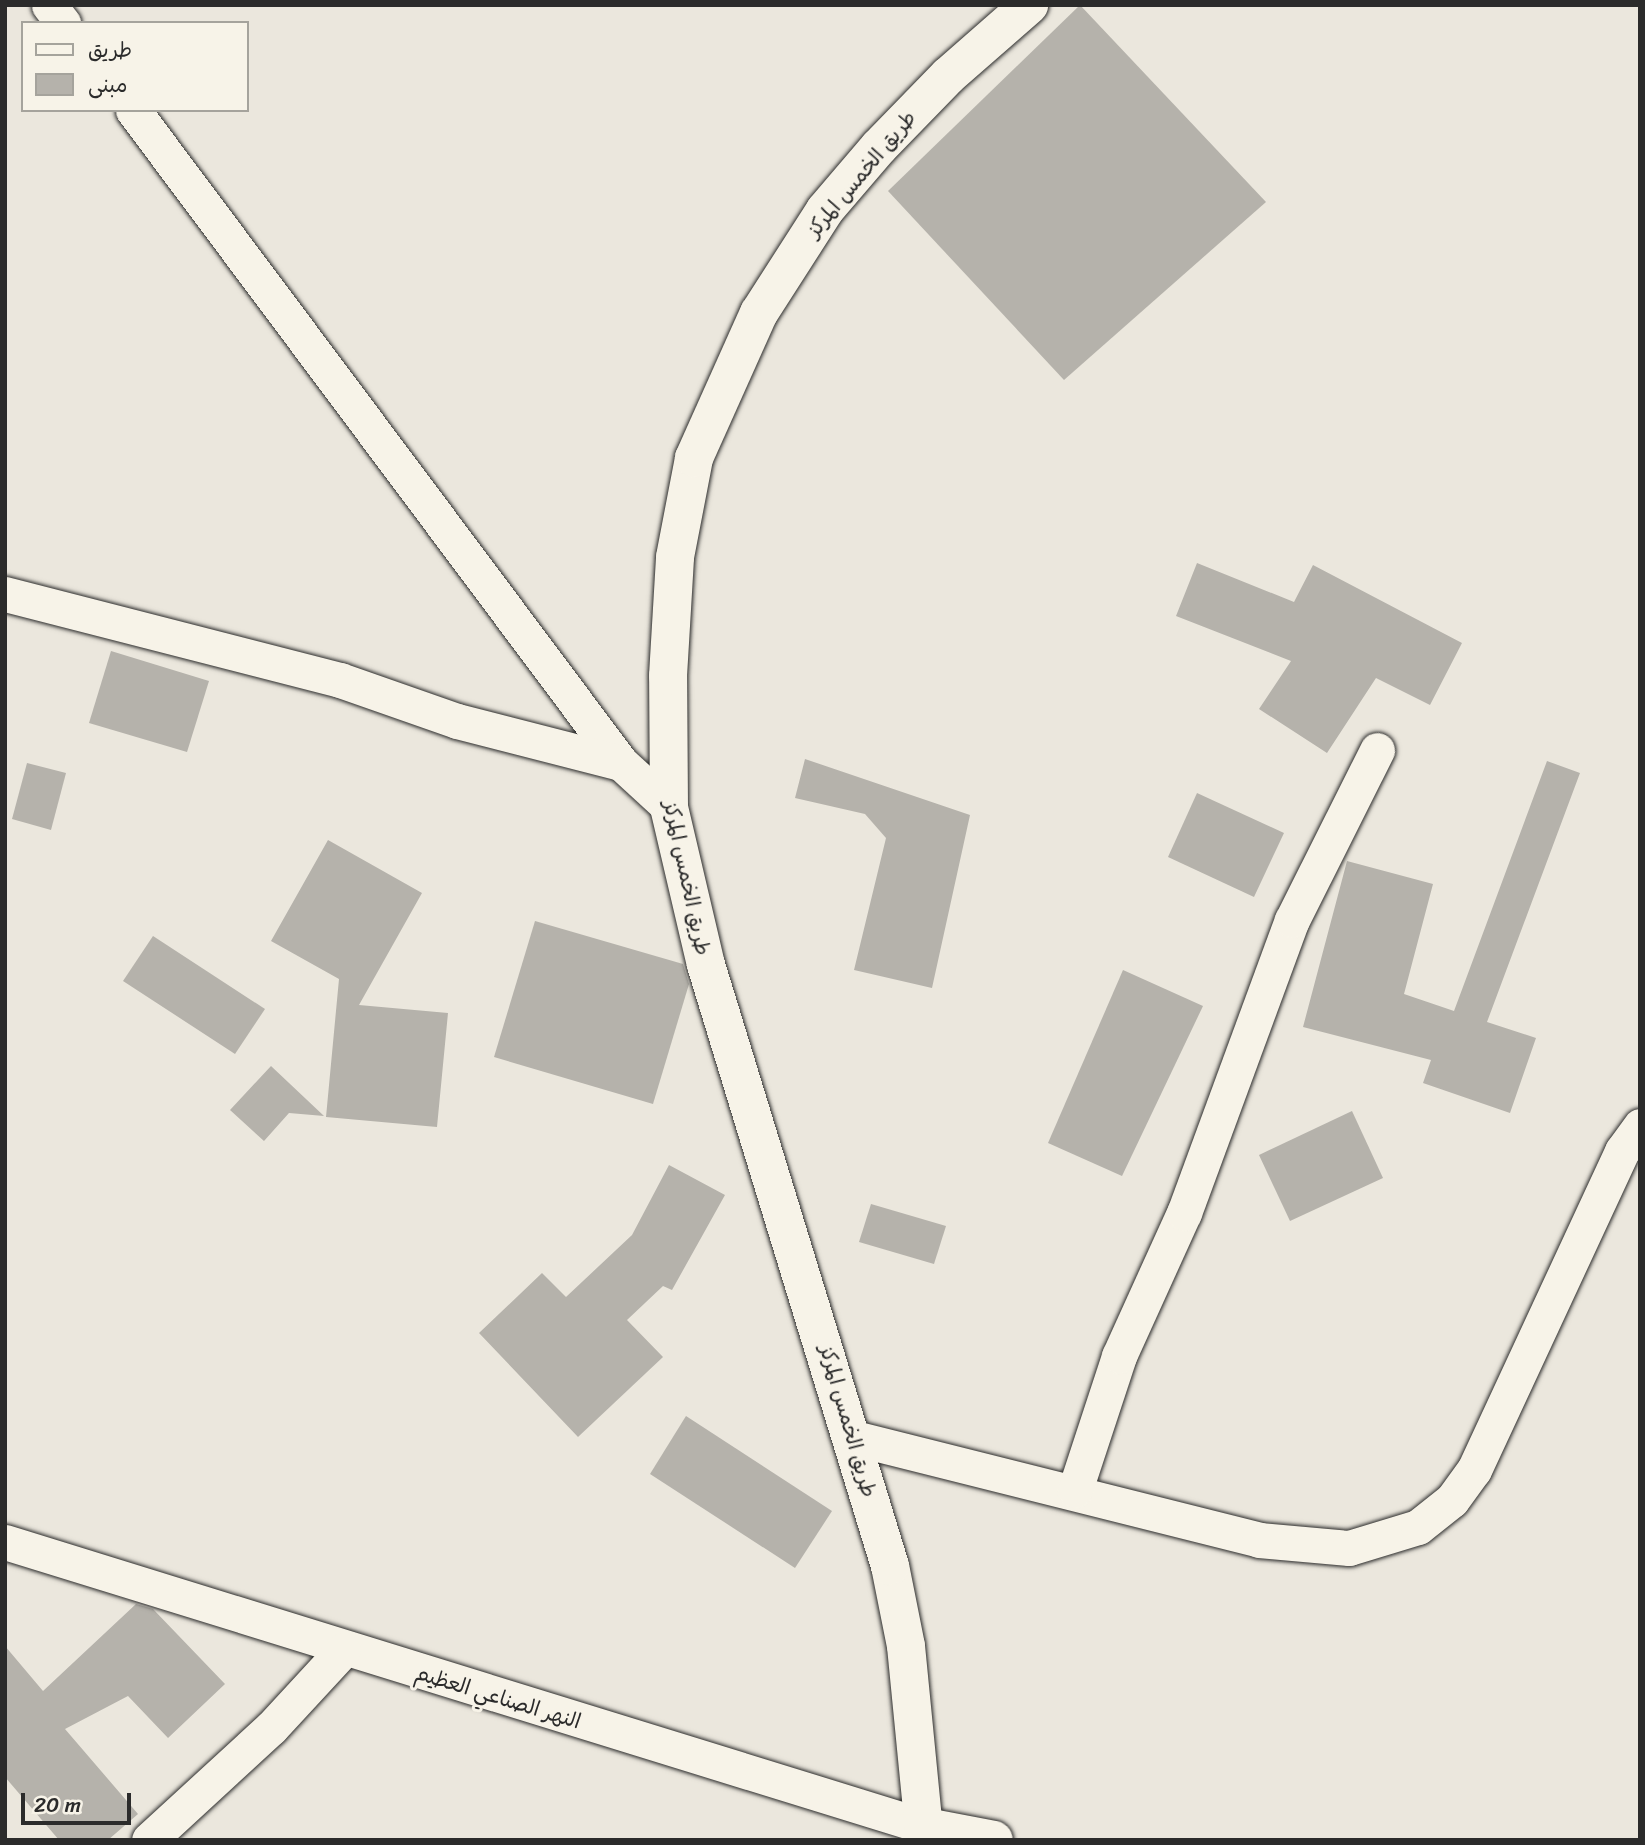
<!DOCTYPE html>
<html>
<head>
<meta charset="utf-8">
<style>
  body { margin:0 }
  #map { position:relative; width:1645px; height:1845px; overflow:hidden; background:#ebe7dd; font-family:Sriracha,"Playpen Sans Arabic",sans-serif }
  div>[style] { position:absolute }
  .building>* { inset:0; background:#b5b2ab }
  .roads { filter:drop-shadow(0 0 2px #2b2b2b) drop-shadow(0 0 2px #2b2b2b) }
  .minor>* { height:35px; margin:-17.5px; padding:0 17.5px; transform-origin:17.5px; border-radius:17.5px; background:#f7f3e8 }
  .primary>* { height:38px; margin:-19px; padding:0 19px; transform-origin:19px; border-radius:19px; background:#f7f3e8 }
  span { translate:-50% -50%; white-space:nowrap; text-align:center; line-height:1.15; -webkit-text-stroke:6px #f7f3e8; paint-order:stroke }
  .street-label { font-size:21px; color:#2b2b2b }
  .frame { position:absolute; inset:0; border:7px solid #2b2b2b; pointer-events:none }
  .legend { position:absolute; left:21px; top:21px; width:228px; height:91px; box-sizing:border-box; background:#f7f3e8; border:2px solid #a5a39c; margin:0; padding:9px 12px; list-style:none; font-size:21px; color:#2b2b2b }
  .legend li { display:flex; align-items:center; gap:14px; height:35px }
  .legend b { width:35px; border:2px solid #a5a39c }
  .scale { position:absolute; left:21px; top:1793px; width:110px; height:32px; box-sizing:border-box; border:4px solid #2b2b2b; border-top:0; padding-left:9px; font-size:21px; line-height:24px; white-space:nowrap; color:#2b2b2b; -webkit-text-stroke:5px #f7f3e8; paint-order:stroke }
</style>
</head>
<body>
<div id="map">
  <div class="building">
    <div style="clip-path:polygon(1080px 5px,1266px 202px,1064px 380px,888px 191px)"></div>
    <div style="clip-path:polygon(1197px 563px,1294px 602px,1313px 565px,1462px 643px,1430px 705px,1376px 678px,1327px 753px,1259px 709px,1291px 661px,1176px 616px)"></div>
    <div style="clip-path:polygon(111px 651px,209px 681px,187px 752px,89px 723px)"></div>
    <div style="clip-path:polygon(805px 759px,970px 815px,932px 988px,854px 970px,886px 838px,865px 814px,795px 798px)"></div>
    <div style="clip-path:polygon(1547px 761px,1580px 773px,1487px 1022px,1536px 1038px,1510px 1113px,1423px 1083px,1431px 1060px,1303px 1027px,1347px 861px,1433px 884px,1404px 994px,1454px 1011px)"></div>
    <div style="clip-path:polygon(27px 763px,66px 773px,51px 830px,12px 819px)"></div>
    <div style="clip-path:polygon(1197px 793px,1284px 833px,1254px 897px,1168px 857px)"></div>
    <div style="clip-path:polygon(328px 840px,422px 893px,359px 1005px,448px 1013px,437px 1127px,326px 1117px,339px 979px,271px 941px)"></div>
    <div style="clip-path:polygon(535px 921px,683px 964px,689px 984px,653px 1104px,494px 1057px)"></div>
    <div style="clip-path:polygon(153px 936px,265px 1009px,235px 1054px,123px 981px)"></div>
    <div style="clip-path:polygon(1123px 970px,1203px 1006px,1122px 1176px,1048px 1143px)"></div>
    <div style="clip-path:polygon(271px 1066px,324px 1116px,289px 1113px,264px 1141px,230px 1110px)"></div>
    <div style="clip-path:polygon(1352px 1111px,1383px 1178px,1290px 1221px,1259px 1155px)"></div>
    <div style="clip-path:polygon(669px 1165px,725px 1195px,672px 1290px,663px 1286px,627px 1320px,663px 1357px,578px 1437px,479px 1333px,542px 1273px,566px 1297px,632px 1235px)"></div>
    <div style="clip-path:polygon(871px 1204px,946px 1226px,934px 1264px,859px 1242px)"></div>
    <div style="clip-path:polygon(686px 1416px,832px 1511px,795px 1568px,650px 1474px)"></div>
    <div style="clip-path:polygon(136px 1604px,153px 1609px,225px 1684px,168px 1738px,128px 1696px,65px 1729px,138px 1814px,108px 1840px,59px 1840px,5px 1777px,5px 1646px,43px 1691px)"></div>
  </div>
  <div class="roads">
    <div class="minor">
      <div style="left:49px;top:5px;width:23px;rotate:52deg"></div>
      <div style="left:133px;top:110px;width:815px;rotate:53.23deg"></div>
      <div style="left:621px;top:763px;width:65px;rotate:42.5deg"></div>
      <div style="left:5px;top:594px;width:346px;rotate:14.4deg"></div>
      <div style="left:340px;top:680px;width:124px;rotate:19.3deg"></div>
      <div style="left:457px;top:721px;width:169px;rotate:14.4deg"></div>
      <div style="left:854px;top:1438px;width:418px;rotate:14.1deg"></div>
      <div style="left:1259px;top:1540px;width:90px;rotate:5.1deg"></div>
      <div style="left:1349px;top:1548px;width:72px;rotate:-16.9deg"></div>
      <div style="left:1418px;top:1527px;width:43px;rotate:-38.5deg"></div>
      <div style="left:1452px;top:1500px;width:37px;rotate:-54deg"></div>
      <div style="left:1474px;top:1470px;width:352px;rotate:-65.1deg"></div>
      <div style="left:1622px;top:1151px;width:31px;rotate:-54deg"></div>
      <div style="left:1075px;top:1490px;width:141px;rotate:-71.8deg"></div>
      <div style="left:1119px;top:1356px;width:157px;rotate:-65.6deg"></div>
      <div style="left:1184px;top:1213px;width:312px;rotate:-69.8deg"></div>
      <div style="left:1292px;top:920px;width:190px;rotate:-63.4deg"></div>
      <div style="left:5px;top:1542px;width:964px;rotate:17.19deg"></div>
      <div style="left:149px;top:1840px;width:166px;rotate:-42.6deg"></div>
      <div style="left:271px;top:1728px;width:106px;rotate:-47.3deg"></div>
    </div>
    <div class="primary">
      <div style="left:926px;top:1827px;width:69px;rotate:10.8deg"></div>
      <div style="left:925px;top:1840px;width:195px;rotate:-95.6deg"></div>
      <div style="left:906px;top:1646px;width:82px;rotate:-101.3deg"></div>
      <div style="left:890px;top:1566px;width:629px;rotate:-107.02deg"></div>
      <div style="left:706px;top:965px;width:162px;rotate:-103.2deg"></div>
      <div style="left:669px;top:807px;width:131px;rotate:-90.4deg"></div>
      <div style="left:668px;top:676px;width:119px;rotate:-86.6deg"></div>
      <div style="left:675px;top:557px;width:101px;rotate:-79.1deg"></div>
      <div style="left:694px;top:458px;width:159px;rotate:-65.9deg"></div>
      <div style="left:759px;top:313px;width:122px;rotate:-57.3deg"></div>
      <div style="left:825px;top:210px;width:83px;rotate:-49.4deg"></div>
      <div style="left:879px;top:147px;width:99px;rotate:-45.8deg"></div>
      <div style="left:948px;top:76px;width:108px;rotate:-41.2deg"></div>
    </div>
  </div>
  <div class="street-label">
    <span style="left:861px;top:174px;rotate:-50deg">طريق الخمس المركز</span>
    <span style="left:687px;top:878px;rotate:78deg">طريق الخمس المركز</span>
    <span style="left:848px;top:1421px;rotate:74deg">طريق الخمس المركز</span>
    <span style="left:498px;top:1697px;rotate:17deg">النهر الصناعي العظيم</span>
  </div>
  <div class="frame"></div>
  <ul class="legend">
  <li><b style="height:9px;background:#f7f3e8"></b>طريق</li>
  <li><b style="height:19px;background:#b5b2ab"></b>مبنى</li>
  </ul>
  <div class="scale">20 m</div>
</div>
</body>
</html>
